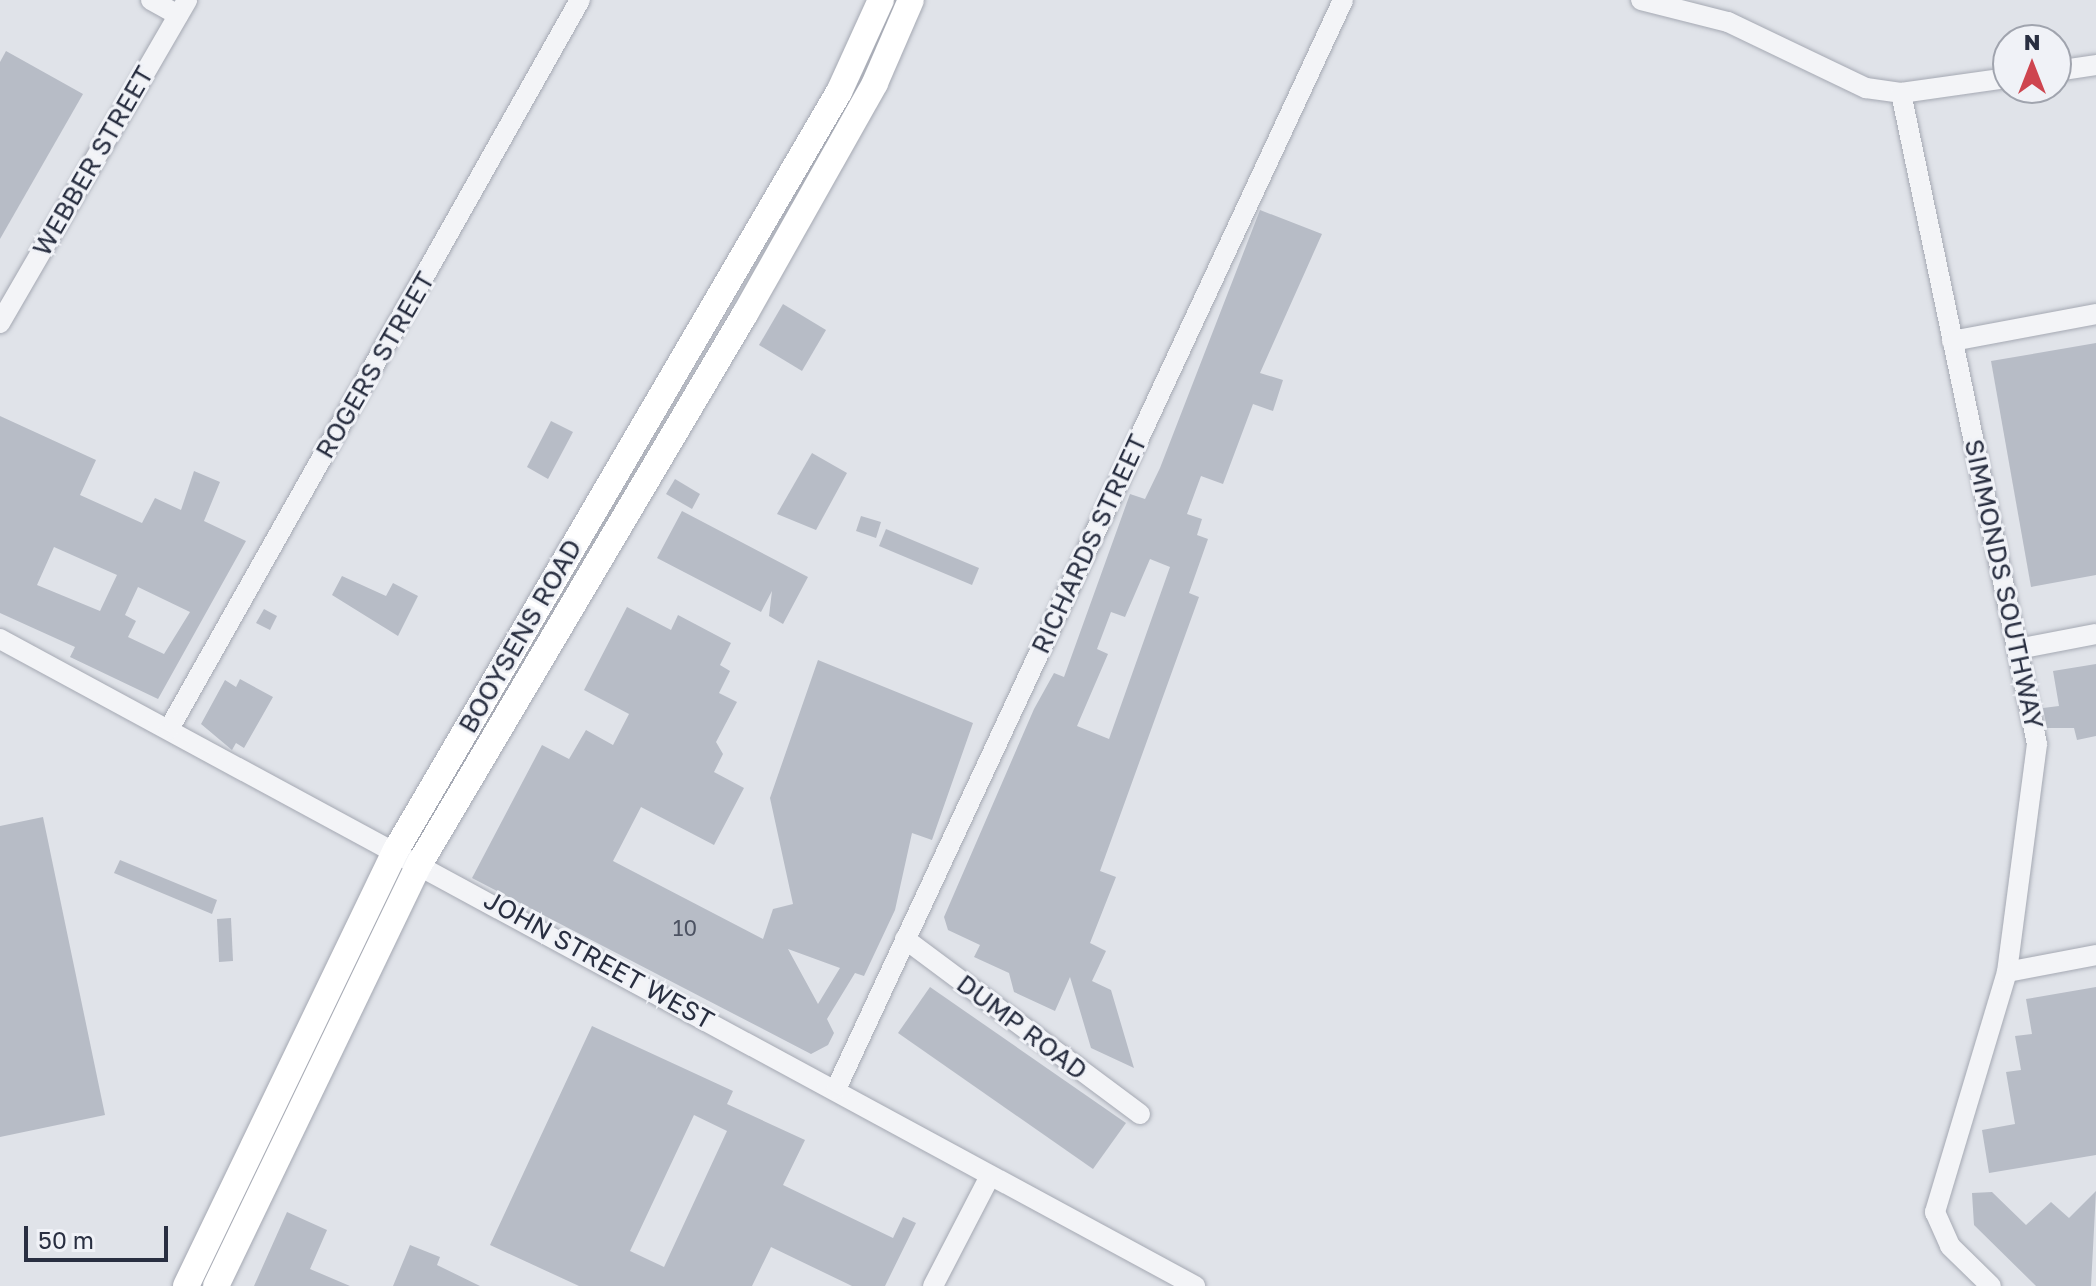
<!DOCTYPE html>
<html>
<head>
<meta charset="utf-8">
<style>
  body { margin:0 }
  #map { position:relative; width:2096px; height:1286px; overflow:hidden; background:#e0e3e9; font-family:"Golos Text",sans-serif }
  div>[style] { position:absolute }
  .building>* { inset:0; background:#b7bcc6 }
  .roads { filter:drop-shadow(0 0 2px #a5a9b3) drop-shadow(0 0 2px #a5a9b3) }
  .minor>* { height:20px; margin:-10px; padding:0 10px; transform-origin:10px; border-radius:10px; background:#f3f4f7 }
  .major>* { height:26px; margin:-13px; padding:0 13px; transform-origin:13px; border-radius:13px; background:#fff }
  span { translate:-50% -50%; white-space:nowrap; text-align:center; line-height:1.15; -webkit-text-stroke:6px #f0f2f7; paint-order:stroke }
  .number-label { font-size:22px; color:#4c5262 }
  .number-label span { -webkit-text-stroke-width:0 }
  .street-label { font-size:26px; color:#292f41 }
  .north { position:absolute; left:1992px; top:24px; width:80px; height:80px; box-sizing:border-box; background:#f0f2f7; border:2px solid #a0a4ae; border-radius:50%; rotate:0deg; font-size:22px; font-weight:700; line-height:32px; text-align:center; color:#292f41 }
  .north::after { content:''; display:block; margin:auto; width:28px; height:36px; background:#ce454f; clip-path:polygon(50% 0,100% 100%,50% 72%,0 100%) }
  .scale { position:absolute; left:24px; top:1226px; width:144px; height:36px; box-sizing:border-box; border:4px solid #292f41; border-top:0; padding-left:10px; font-size:24px; line-height:28px; white-space:nowrap; color:#292f41; -webkit-text-stroke:6px #f0f2f7; paint-order:stroke }
</style>
</head>
<body>
<div id="map">
  <div class="building">
    <div style="clip-path:polygon(6px 51px,83px 94px,0 239px,0 62px)"></div>
    <div style="clip-path:polygon(evenodd,1260px 210px,1322px 234px,1260px 373px,1283px 380px,1273px 411px,1253px 404px,1223px 484px,1201px 476px,1187px 514px,1202px 519px,1197px 535px,1208px 539px,1189px 593px,1199px 597px,1100px 871px,1116px 877px,1090px 943px,1106px 951px,1092px 981px,1111px 990px,1134px 1068px,1091px 1048px,1070px 977px,1055px 1011px,1014px 992px,1009px 973px,974px 957px,980px 945px,948px 930px,944px 917px,1034px 709px,1054px 673px,1064px 677px,1130px 494px,1145px 499px,1160px 468px,1260px 210px,1150px 559px,1170px 567px,1109px 739px,1077px 726px,1108px 654px,1097px 649px,1111px 612px,1125px 617px,1150px 559px)"></div>
    <div style="clip-path:polygon(783px 304px,826px 330px,802px 371px,759px 345px)"></div>
    <div style="clip-path:polygon(2096px 343px,2096px 575px,2031px 587px,1991px 361px)"></div>
    <div style="clip-path:polygon(evenodd,0 416px,96px 460px,80px 495px,142px 523px,155px 498px,181px 510px,194px 471px,220px 482px,204px 521px,246px 541px,158px 699px,70px 657px,75px 647px,0 613px,0 416px,54px 547px,117px 575px,100px 611px,37px 585px,54px 547px,0 416px,138px 587px,190px 612px,164px 654px,128px 637px,136px 621px,125px 615px,138px 587px)"></div>
    <div style="clip-path:polygon(551px 421px,573px 432px,548px 479px,527px 467px)"></div>
    <div style="clip-path:polygon(812px 453px,847px 473px,816px 530px,777px 514px)"></div>
    <div style="clip-path:polygon(675px 479px,700px 494px,692px 509px,666px 494px)"></div>
    <div style="clip-path:polygon(682px 511px,808px 577px,783px 624px,769px 616px,772px 591px,761px 612px,657px 558px)"></div>
    <div style="clip-path:polygon(861px 516px,881px 522px,876px 538px,856px 531px)"></div>
    <div style="clip-path:polygon(886px 529px,979px 568px,972px 585px,879px 546px)"></div>
    <div style="clip-path:polygon(342px 576px,386px 596px,393px 583px,418px 596px,398px 636px,332px 595px)"></div>
    <div style="clip-path:polygon(evenodd,627px 607px,671px 630px,678px 615px,731px 643px,720px 665px,730px 671px,719px 693px,737px 702px,716px 742px,723px 754px,714px 772px,744px 788px,714px 845px,641px 807px,613px 861px,763px 939px,773px 909px,793px 904px,770px 798px,818px 660px,973px 723px,932px 840px,912px 833px,895px 910px,864px 976px,855px 973px,827px 1019px,834px 1033px,828px 1045px,811px 1054px,472px 878px,542px 745px,569px 759px,586px 730px,613px 745px,629px 714px,584px 690px,627px 607px,788px 949px,840px 968px,818px 1004px,788px 949px)"></div>
    <div style="clip-path:polygon(264px 609px,277px 616px,270px 630px,256px 623px)"></div>
    <div style="clip-path:polygon(2096px 664px,2096px 736px,2077px 740px,2074px 728px,2047px 728px,2043px 708px,2059px 706px,2053px 671px)"></div>
    <div style="clip-path:polygon(240px 679px,273px 697px,244px 748px,236px 743px,232px 750px,201px 724px,225px 680px,236px 687px)"></div>
    <div style="clip-path:polygon(43px 817px,105px 1115px,0 1137px,0 826px)"></div>
    <div style="clip-path:polygon(120px 860px,217px 900px,212px 914px,114px 873px)"></div>
    <div style="clip-path:polygon(231px 918px,233px 961px,219px 962px,217px 919px)"></div>
    <div style="clip-path:polygon(930px 987px,1126px 1123px,1093px 1169px,898px 1033px)"></div>
    <div style="clip-path:polygon(2096px 987px,2096px 1155px,1989px 1173px,1982px 1130px,2015px 1124px,2006px 1072px,2021px 1070px,2015px 1036px,2032px 1034px,2026px 999px)"></div>
    <div style="clip-path:polygon(evenodd,592px 1026px,733px 1091px,727px 1104px,805px 1140px,783px 1185px,893px 1238px,903px 1217px,916px 1223px,885px 1286px,852px 1286px,771px 1247px,752px 1286px,579px 1286px,490px 1245px,592px 1026px,694px 1115px,727px 1131px,664px 1267px,630px 1251px,694px 1115px)"></div>
    <div style="clip-path:polygon(2096px 1191px,2091px 1286px,2036px 1286px,1974px 1225px,1972px 1193px,1992px 1192px,2026px 1225px,2051px 1202px,2069px 1218px)"></div>
    <div style="clip-path:polygon(287px 1212px,327px 1230px,310px 1269px,350px 1286px,254px 1286px)"></div>
    <div style="clip-path:polygon(410px 1245px,440px 1257px,437px 1265px,480px 1286px,393px 1286px)"></div>
  </div>
  <div class="roads">
    <div class="minor">
      <div style="left:151px;top:0;width:31px;rotate:29deg"></div>
      <div style="left:1641px;top:0;width:90px;rotate:14.2deg"></div>
      <div style="left:1728px;top:22px;width:153px;rotate:25.6deg"></div>
      <div style="left:1866px;top:88px;width:35px;rotate:8deg"></div>
      <div style="left:1901px;top:93px;width:108px;rotate:-8deg"></div>
      <div style="left:2056px;top:71px;width:40px;rotate:-8.5deg"></div>
      <div style="left:1901px;top:93px;width:665px;rotate:78.2deg"></div>
      <div style="left:2037px;top:744px;width:230px;rotate:97.5deg"></div>
      <div style="left:2007px;top:972px;width:251px;rotate:106.7deg"></div>
      <div style="left:1935px;top:1212px;width:37px;rotate:66deg"></div>
      <div style="left:1950px;top:1246px;width:57px;rotate:44.3deg"></div>
      <div style="left:0;top:323px;width:373px;rotate:-59.9deg"></div>
      <div style="left:1952px;top:341px;width:147px;rotate:-10.6deg"></div>
      <div style="left:0;top:639px;width:1359px;rotate:28.43deg"></div>
      <div style="left:2023px;top:648px;width:74px;rotate:-10.9deg"></div>
      <div style="left:169px;top:729px;width:837px;rotate:-60.59deg"></div>
      <div style="left:905px;top:939px;width:293px;rotate:36.7deg"></div>
      <div style="left:2007px;top:972px;width:91px;rotate:-10.8deg"></div>
      <div style="left:836px;top:1089px;width:1201px;rotate:-65.03deg"></div>
      <div style="left:933px;top:1286px;width:124px;rotate:-62.6deg"></div>
    </div>
    <div class="major">
      <div style="left:186px;top:1286px;width:484px;rotate:-64.3deg"></div>
      <div style="left:396px;top:850px;width:878px;rotate:-59.7deg"></div>
      <div style="left:839px;top:92px;width:101px;rotate:-65.5deg"></div>
      <div style="left:216px;top:1286px;width:470px;rotate:-64.3deg"></div>
      <div style="left:420px;top:863px;width:638px;rotate:-59.38deg"></div>
      <div style="left:745px;top:314px;width:265px;rotate:-60.6deg"></div>
      <div style="left:875px;top:83px;width:90px;rotate:-66.6deg"></div>
    </div>
  </div>
  <div class="number-label">
    <span style="left:685px;top:928px">10</span>
  </div>
  <div class="street-label">
    <span style="left:93px;top:161px;rotate:-60deg">WEBBER STREET</span>
    <span style="left:375px;top:365px;rotate:-60deg">ROGERS STREET</span>
    <span style="left:1089px;top:544px;rotate:-65deg">RICHARDS STREET</span>
    <span style="left:2004px;top:584px;rotate:78deg">SIMMONDS SOUTHWAY</span>
    <span style="left:520px;top:636px;rotate:-60deg">BOOYSENS ROAD</span>
    <span style="left:599px;top:960px;rotate:29deg">JOHN STREET WEST</span>
    <span style="left:1022px;top:1027px;rotate:37deg">DUMP ROAD</span>
  </div>
  <div class="north">N</div>
  <div class="scale">50 m</div>
</div>
</body>
</html>
